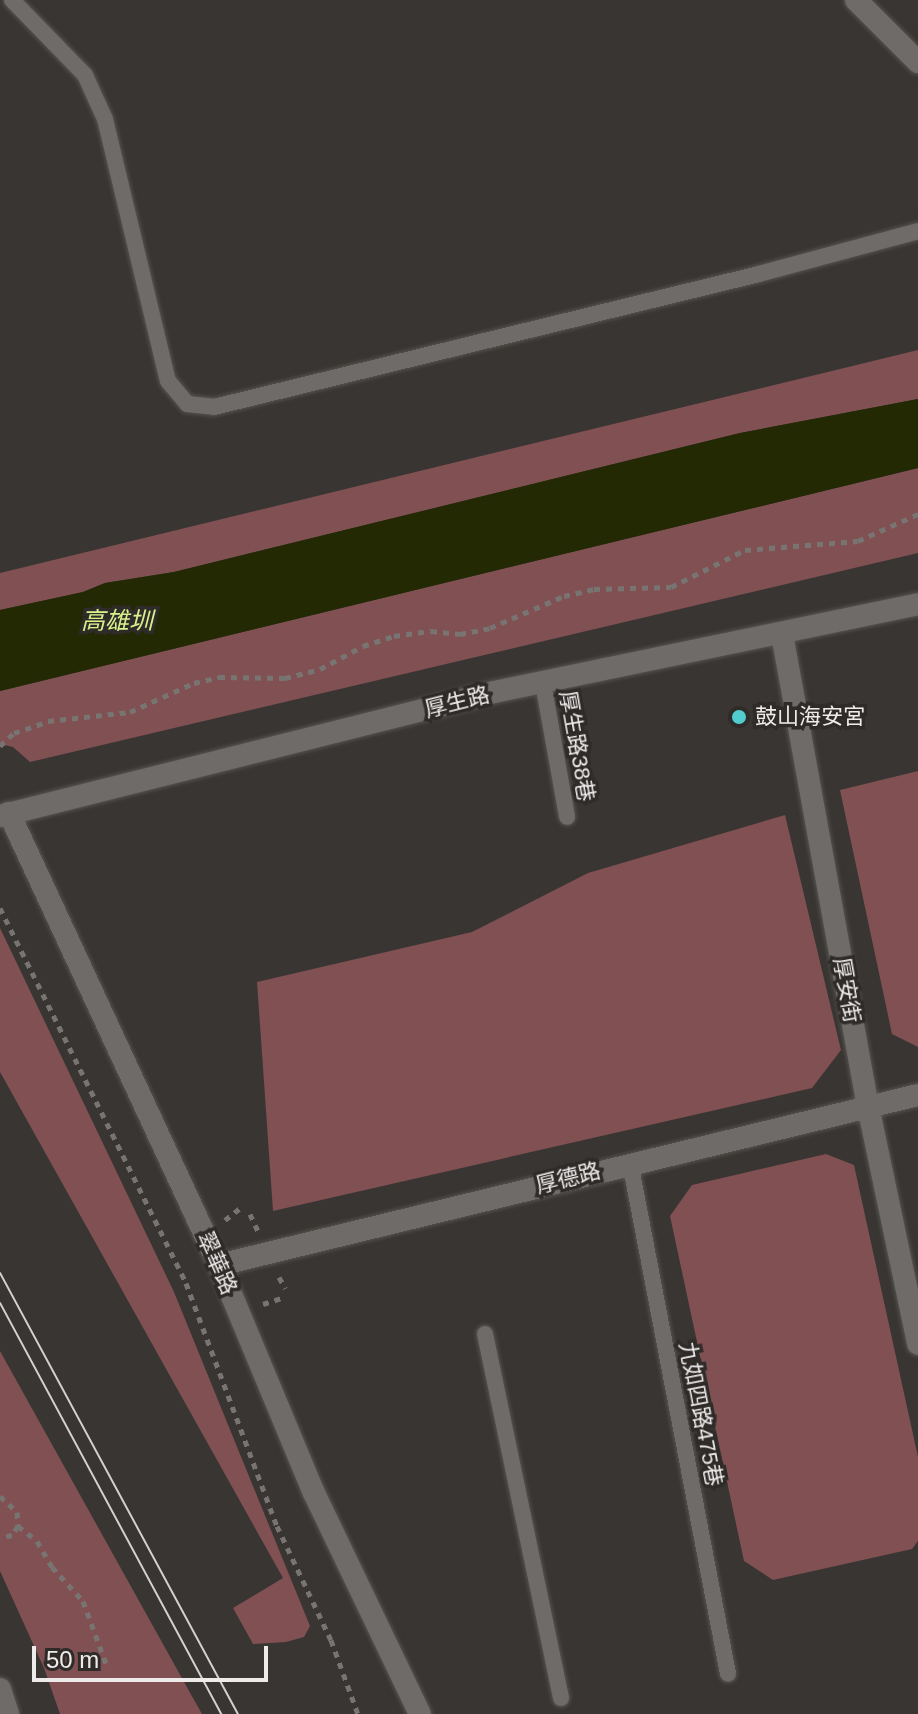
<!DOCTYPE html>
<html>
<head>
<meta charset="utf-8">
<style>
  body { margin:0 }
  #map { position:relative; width:918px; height:1714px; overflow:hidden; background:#383532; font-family:Helvetica,"Noto Sans TC",sans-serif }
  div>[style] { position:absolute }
  .green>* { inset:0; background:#815053 }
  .water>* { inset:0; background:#232a03 }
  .path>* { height:5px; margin-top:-2.5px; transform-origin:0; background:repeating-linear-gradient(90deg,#777472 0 6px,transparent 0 12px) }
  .roads { filter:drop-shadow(0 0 2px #555350) drop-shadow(0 0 2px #555350) }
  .service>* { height:16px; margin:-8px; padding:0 8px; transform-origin:8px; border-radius:8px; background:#6e6b68 }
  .minor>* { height:22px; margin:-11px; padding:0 11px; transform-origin:11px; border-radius:11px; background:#6e6b68 }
  .tertiary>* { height:22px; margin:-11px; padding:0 11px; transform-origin:11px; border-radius:11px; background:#6e6b68 }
  .tram>* { height:2px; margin:-1px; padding:0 1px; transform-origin:1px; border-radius:1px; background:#d3d1d0 }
  .dots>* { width:22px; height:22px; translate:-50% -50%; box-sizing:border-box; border:4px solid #2e2b29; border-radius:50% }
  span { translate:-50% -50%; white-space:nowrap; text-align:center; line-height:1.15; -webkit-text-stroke:7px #2e2b29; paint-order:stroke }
  .street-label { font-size:22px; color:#eeeceb }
  .poi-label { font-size:22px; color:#eeeceb }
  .left { translate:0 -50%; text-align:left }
  .water-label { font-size:24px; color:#d9f18b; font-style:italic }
  .scale { position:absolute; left:32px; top:1646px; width:236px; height:36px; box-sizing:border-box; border:4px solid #eeeceb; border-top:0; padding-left:10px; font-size:24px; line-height:28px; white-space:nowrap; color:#eeeceb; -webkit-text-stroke:6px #2e2b29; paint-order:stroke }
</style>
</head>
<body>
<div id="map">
  <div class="green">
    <div style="clip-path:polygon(918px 350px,918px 399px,740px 433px,174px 572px,105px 583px,83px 592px,0 610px,0 573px)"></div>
    <div style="clip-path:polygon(918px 468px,918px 553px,30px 762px,13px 747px,0 744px,0 691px)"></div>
    <div style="clip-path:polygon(918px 771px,918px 1047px,892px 1034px,840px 790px)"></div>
    <div style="clip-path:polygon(785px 815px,841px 1050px,812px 1088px,273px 1211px,257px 982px,472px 932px,588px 873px)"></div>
    <div style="clip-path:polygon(0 928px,174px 1292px,310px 1626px,304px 1637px,286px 1642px,253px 1644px,233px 1608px,283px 1578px,0 1072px)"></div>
    <div style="clip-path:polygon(826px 1154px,854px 1165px,918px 1457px,918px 1541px,912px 1549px,773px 1580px,744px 1561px,670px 1216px,692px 1185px)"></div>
    <div style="clip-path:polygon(0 1351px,193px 1698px,202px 1714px,60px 1714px,44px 1668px,0 1571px)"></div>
  </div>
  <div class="water">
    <div style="clip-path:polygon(918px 399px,918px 468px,0 691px,0 610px,83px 592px,105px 583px,174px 572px,740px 433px)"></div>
  </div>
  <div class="path">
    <div style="left:0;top:746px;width:19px;rotate:-43deg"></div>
    <div style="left:14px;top:733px;width:36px;rotate:-19deg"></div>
    <div style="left:48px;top:721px;width:82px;rotate:-6.3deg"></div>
    <div style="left:130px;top:712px;width:70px;rotate:-24.4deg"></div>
    <div style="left:194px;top:683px;width:26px;rotate:-13deg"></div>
    <div style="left:219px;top:677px;width:66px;rotate:0.9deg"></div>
    <div style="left:285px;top:678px;width:36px;rotate:-14deg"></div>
    <div style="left:320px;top:669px;width:49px;rotate:-28.1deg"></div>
    <div style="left:363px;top:646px;width:33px;rotate:-18deg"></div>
    <div style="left:394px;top:636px;width:37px;rotate:-8deg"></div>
    <div style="left:431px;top:631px;width:29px;rotate:6deg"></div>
    <div style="left:460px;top:634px;width:31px;rotate:-11deg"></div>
    <div style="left:490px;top:628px;width:81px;rotate:-23.4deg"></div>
    <div style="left:564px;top:596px;width:31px;rotate:-13deg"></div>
    <div style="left:594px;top:589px;width:77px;rotate:-1.5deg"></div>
    <div style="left:671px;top:587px;width:83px;rotate:-26.6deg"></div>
    <div style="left:745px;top:550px;width:113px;rotate:-4.6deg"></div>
    <div style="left:858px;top:541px;width:66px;rotate:-24.2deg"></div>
    <div style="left:0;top:908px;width:419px;rotate:63.6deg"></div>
    <div style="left:186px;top:1283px;width:259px;rotate:69.5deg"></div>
    <div style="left:277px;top:1526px;width:126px;rotate:64.7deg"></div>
    <div style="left:331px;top:1640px;width:79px;rotate:70deg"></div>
    <div style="left:250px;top:1214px;width:19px;rotate:65deg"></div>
    <div style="left:225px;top:1220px;width:23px;rotate:-38deg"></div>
    <div style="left:279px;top:1277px;width:13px;rotate:61deg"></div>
    <div style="left:263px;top:1304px;width:23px;rotate:-18deg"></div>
    <div style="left:0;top:1496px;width:23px;rotate:43deg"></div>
    <div style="left:17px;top:1512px;width:14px;rotate:86deg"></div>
    <div style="left:18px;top:1526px;width:11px;rotate:124deg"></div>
    <div style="left:12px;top:1535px;width:12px;rotate:166deg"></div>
    <div style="left:18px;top:1526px;width:24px;rotate:38deg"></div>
    <div style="left:37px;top:1541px;width:30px;rotate:60deg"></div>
    <div style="left:52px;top:1567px;width:46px;rotate:47.6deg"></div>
    <div style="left:83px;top:1601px;width:72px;rotate:69.8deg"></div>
  </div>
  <div class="roads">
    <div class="service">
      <div style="left:12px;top:0;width:105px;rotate:45.8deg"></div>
      <div style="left:85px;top:75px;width:48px;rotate:65.6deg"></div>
      <div style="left:105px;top:119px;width:269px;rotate:76.5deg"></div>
      <div style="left:168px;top:381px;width:30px;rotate:50deg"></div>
      <div style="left:187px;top:404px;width:27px;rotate:6deg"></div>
      <div style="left:214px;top:407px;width:561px;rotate:-13.71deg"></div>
      <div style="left:759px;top:274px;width:165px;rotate:-15.1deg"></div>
      <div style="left:543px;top:683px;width:136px;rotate:79.8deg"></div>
      <div style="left:630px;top:1162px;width:521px;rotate:79.16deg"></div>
      <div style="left:485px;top:1334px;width:372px;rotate:78.2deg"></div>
    </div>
    <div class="minor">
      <div style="left:782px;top:634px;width:480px;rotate:79.7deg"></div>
      <div style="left:868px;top:1106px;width:243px;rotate:78.1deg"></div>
      <div style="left:0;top:816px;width:509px;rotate:-14.09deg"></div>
      <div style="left:494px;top:692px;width:433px;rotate:-11.7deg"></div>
      <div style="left:219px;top:1265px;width:719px;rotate:-13.67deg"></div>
      <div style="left:0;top:1689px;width:26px;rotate:72deg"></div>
    </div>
    <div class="tertiary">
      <div style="left:856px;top:0;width:88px;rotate:45deg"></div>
      <div style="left:9px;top:813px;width:498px;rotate:65.1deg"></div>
      <div style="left:219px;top:1265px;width:247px;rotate:67.4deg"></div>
      <div style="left:314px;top:1493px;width:245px;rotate:64.4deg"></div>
    </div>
  </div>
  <div class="tram">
    <div style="left:0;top:1273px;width:501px;rotate:61.65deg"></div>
    <div style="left:0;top:1303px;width:467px;rotate:61.7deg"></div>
  </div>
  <div class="dots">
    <div style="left:739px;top:717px;background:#52cdcf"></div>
  </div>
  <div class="street-label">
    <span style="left:457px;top:702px;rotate:-14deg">厚生路</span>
    <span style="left:577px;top:746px;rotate:80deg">厚生路38巷</span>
    <span style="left:847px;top:990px;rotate:80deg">厚安街</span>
    <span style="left:568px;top:1178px;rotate:-14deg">厚德路</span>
    <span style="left:217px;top:1263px;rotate:66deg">翠華路</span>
    <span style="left:701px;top:1414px;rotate:79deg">九如四路475巷</span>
  </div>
  <div class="poi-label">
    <span class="left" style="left:755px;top:717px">鼓山海安宮</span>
  </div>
  <div class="water-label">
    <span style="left:117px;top:621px">高雄圳</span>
  </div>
  <div class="scale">50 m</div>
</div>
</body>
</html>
